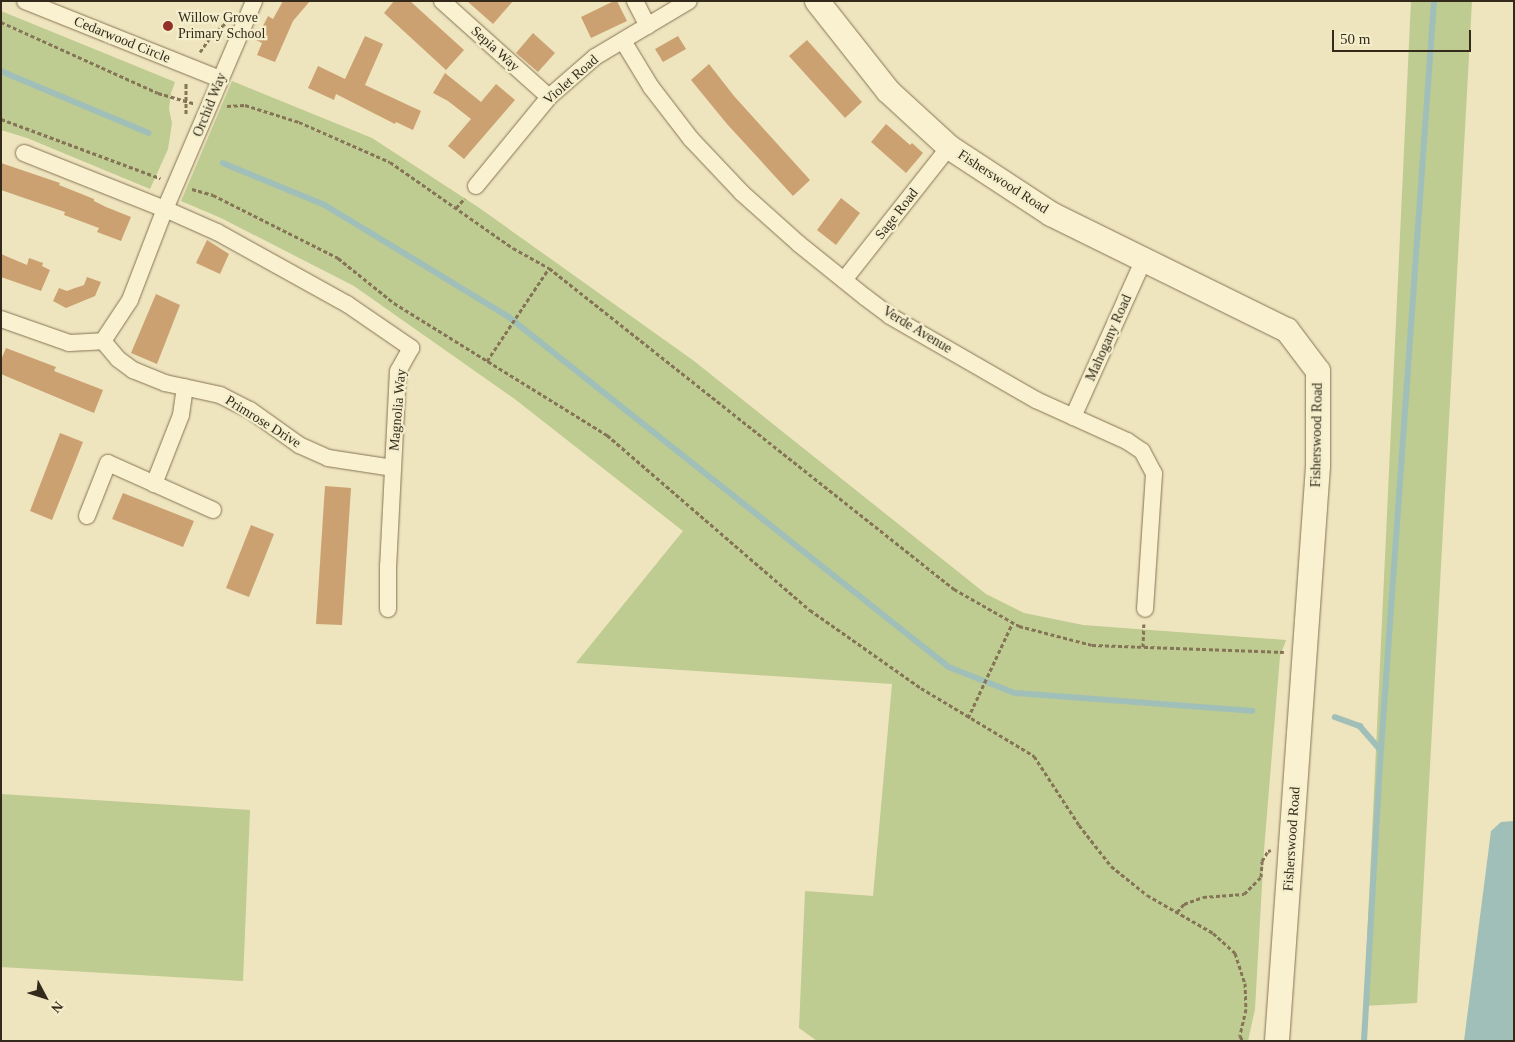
<!DOCTYPE html>
<html>
<head>
<meta charset="utf-8">
<style>
  body { margin:0 }
  #map { position:relative; width:1515px; height:1042px; overflow:hidden; background:#eee4bd; font-family:Georgia,serif }
  div>[style] { position:absolute }
  .green>* { inset:0; background:#becb91 }
  .water>* { inset:0; background:#a0bfb9 }
  .stream>* { height:5.5px; margin:-2.75px; padding:0 2.75px; transform-origin:2.75px; border-radius:2.75px; background:#a0bfb9 }
  .building>* { inset:0; background:#cca172 }
  .path>* { height:3px; margin-top:-1.5px; transform-origin:0; background:repeating-linear-gradient(90deg,#857456 0 4px,transparent 0 6.5px) }
  .roads { filter:drop-shadow(0 0 1px #857456) drop-shadow(0 0 1px #857456) }
  .street>* { height:16px; margin:-8px; padding:0 8px; transform-origin:8px; border-radius:8px; background:#f9f1cf }
  .secondary>* { height:24px; margin:-12px; padding:0 12px; transform-origin:12px; border-radius:12px; background:#f9f1cf }
  .dots>* { width:14px; height:14px; translate:-50% -50%; box-sizing:border-box; border:2px solid #f5eecc; border-radius:50% }
  span { translate:-50% -50%; white-space:nowrap; text-align:center; line-height:1.15; -webkit-text-stroke:4.5px #f5eecc; paint-order:stroke }
  .poi-label { font-size:14px; color:#342a1b }
  .left { translate:0 -50%; text-align:left }
  .street-label { font-size:14px; color:#342a1b }
  .frame { position:absolute; inset:0; border:2px solid #342a1b; pointer-events:none }
  .north { position:absolute; left:20px; top:972px; width:50px; height:50px; -webkit-text-stroke:4px #f5eecc; paint-order:stroke; rotate:130deg; font-size:14px; font-weight:700; line-height:20px; text-align:center; color:#342a1b }
  .north::after { content:''; display:block; margin:auto; width:18px; height:22px; background:#342a1b; clip-path:polygon(50% 0,100% 100%,50% 72%,0 100%) }
  .scale { position:absolute; left:1332px; top:30px; width:139px; height:22px; box-sizing:border-box; border:2px solid #342a1b; border-top:0; padding-left:6px; font-size:15px; line-height:18px; white-space:nowrap; color:#342a1b; -webkit-text-stroke:4px #f5eecc; paint-order:stroke }
</style>
</head>
<body>
<div id="map">
  <div class="green">
    <div style="clip-path:polygon(1411px 1px,1472px 1px,1417px 1003px,1364px 1006px)"></div>
    <div style="clip-path:polygon(1px 11px,175px 82px,171px 93px,169px 109px,172px 123px,168px 149px,150px 189px,27px 138px,1px 130px)"></div>
    <div style="clip-path:polygon(232px 81px,372px 138px,478px 207px,694px 361px,986px 594px,1024px 613px,1083px 625px,1286px 640px,1280px 656px,1264px 850px,1255px 1009px,1248px 1041px,817px 1041px,799px 1028px,805px 891px,873px 896px,892px 684px,576px 663px,683px 531px,516px 400px,354px 286px,221px 218px,181px 201px)"></div>
    <div style="clip-path:polygon(1px 794px,250px 810px,243px 981px,1px 967px)"></div>
  </div>
  <div class="water">
    <div style="clip-path:polygon(1514px 821px,1514px 1041px,1464px 1041px,1491px 831px,1501px 822px)"></div>
  </div>
  <div class="stream">
    <div style="left:1px;top:71px;width:160px;rotate:22.7deg"></div>
    <div style="left:223px;top:163px;width:110px;rotate:22.4deg"></div>
    <div style="left:325px;top:205px;width:215px;rotate:31.3deg"></div>
    <div style="left:509px;top:317px;width:562px;rotate:38.5deg"></div>
    <div style="left:949px;top:667px;width:71px;rotate:21.5deg"></div>
    <div style="left:1015px;top:693px;width:238px;rotate:4.3deg"></div>
    <div style="left:1335px;top:717px;width:27px;rotate:20deg"></div>
    <div style="left:1360px;top:726px;width:32px;rotate:49deg"></div>
    <div style="left:1364px;top:1041px;width:291px;rotate:-86.7deg"></div>
    <div style="left:1381px;top:750px;width:751px;rotate:-85.95deg"></div>
  </div>
  <div class="building">
    <div style="clip-path:polygon(283px 1px,310px 1px,293px 21px,275px 62px,257px 55px,262px 43px,256px 40px,268px 16px,273px 19px)"></div>
    <div style="clip-path:polygon(394px 1px,410px 1px,464px 50px,446px 70px,384px 13px)"></div>
    <div style="clip-path:polygon(467px 1px,513px 1px,493px 24px)"></div>
    <div style="clip-path:polygon(614px 1px,617px 1px,627px 21px,591px 38px,581px 17px)"></div>
    <div style="clip-path:polygon(533px 33px,555px 53px,538px 72px,516px 53px)"></div>
    <div style="clip-path:polygon(365px 36px,383px 44px,365px 85px,421px 111px,413px 130px,396px 122px,395px 124px,336px 94px,334px 100px,308px 88px,318px 66px,345px 79px)"></div>
    <div style="clip-path:polygon(678px 36px,686px 49px,663px 62px,655px 49px)"></div>
    <div style="clip-path:polygon(807px 40px,862px 102px,845px 118px,789px 56px)"></div>
    <div style="clip-path:polygon(709px 64px,734px 96px,810px 180px,793px 196px,727px 124px,691px 80px)"></div>
    <div style="clip-path:polygon(445px 73px,481px 102px,496px 84px,515px 100px,464px 159px,448px 146px,471px 119px,448px 101px,433px 93px)"></div>
    <div style="clip-path:polygon(886px 124px,910px 145px,912px 143px,923px 153px,906px 173px,871px 142px)"></div>
    <div style="clip-path:polygon(1px 163px,60px 183px,59px 185px,94px 199px,94px 201px,106px 207px,131px 217px,121px 241px,97px 232px,99px 228px,64px 215px,65px 212px,1px 190px)"></div>
    <div style="clip-path:polygon(841px 198px,860px 213px,836px 245px,817px 230px)"></div>
    <div style="clip-path:polygon(207px 240px,229px 254px,220px 274px,196px 263px)"></div>
    <div style="clip-path:polygon(1px 254px,27px 265px,29px 258px,43px 263px,42px 266px,50px 270px,41px 291px,1px 277px)"></div>
    <div style="clip-path:polygon(87px 277px,101px 282px,95px 296px,66px 308px,53px 301px,59px 288px,67px 291px,75px 288px,84px 285px)"></div>
    <div style="clip-path:polygon(156px 294px,180px 305px,157px 364px,131px 353px)"></div>
    <div style="clip-path:polygon(6px 348px,56px 367px,54px 371px,103px 390px,94px 413px,1px 374px,1px 360px)"></div>
    <div style="clip-path:polygon(60px 433px,83px 442px,52px 520px,30px 511px)"></div>
    <div style="clip-path:polygon(325px 486px,351px 488px,342px 625px,316px 624px)"></div>
    <div style="clip-path:polygon(123px 493px,194px 521px,183px 547px,112px 519px)"></div>
    <div style="clip-path:polygon(251px 525px,274px 534px,249px 597px,226px 588px)"></div>
  </div>
  <div class="path">
    <div style="left:1px;top:22px;width:172px;rotate:24.3deg"></div>
    <div style="left:158px;top:93px;width:37px;rotate:16deg"></div>
    <div style="left:200px;top:52px;width:21px;rotate:-55deg"></div>
    <div style="left:212px;top:35px;width:18px;rotate:-41deg"></div>
    <div style="left:227px;top:106px;width:18px;rotate:-3deg"></div>
    <div style="left:245px;top:105px;width:57px;rotate:17.5deg"></div>
    <div style="left:299px;top:122px;width:99px;rotate:23.7deg"></div>
    <div style="left:390px;top:162px;width:150px;rotate:35deg"></div>
    <div style="left:513px;top:248px;width:41px;rotate:29.1deg"></div>
    <div style="left:549px;top:268px;width:517px;rotate:38.4deg"></div>
    <div style="left:954px;top:589px;width:75px;rotate:29.6deg"></div>
    <div style="left:1019px;top:626px;width:75px;rotate:14.6deg"></div>
    <div style="left:1092px;top:645px;width:192px;rotate:2.1deg"></div>
    <div style="left:186px;top:114px;width:31px;rotate:-90deg"></div>
    <div style="left:1px;top:119px;width:170px;rotate:20.4deg"></div>
    <div style="left:192px;top:189px;width:22px;rotate:16deg"></div>
    <div style="left:213px;top:195px;width:140px;rotate:26.7deg"></div>
    <div style="left:338px;top:258px;width:72px;rotate:38.8deg"></div>
    <div style="left:394px;top:303px;width:251px;rotate:31.8deg"></div>
    <div style="left:607px;top:435px;width:268px;rotate:40.8deg"></div>
    <div style="left:810px;top:610px;width:136px;rotate:35.1deg"></div>
    <div style="left:921px;top:688px;width:132px;rotate:31deg"></div>
    <div style="left:1034px;top:756px;width:82px;rotate:56.9deg"></div>
    <div style="left:1079px;top:825px;width:52px;rotate:52deg"></div>
    <div style="left:1111px;top:866px;width:46px;rotate:38.9deg"></div>
    <div style="left:1147px;top:895px;width:76px;rotate:29.9deg"></div>
    <div style="left:1213px;top:933px;width:30px;rotate:42deg"></div>
    <div style="left:1235px;top:953px;width:32px;rotate:72deg"></div>
    <div style="left:1245px;top:983px;width:26px;rotate:88deg"></div>
    <div style="left:1246px;top:1009px;width:28px;rotate:103deg"></div>
    <div style="left:1240px;top:1036px;width:6px;rotate:59deg"></div>
    <div style="left:456px;top:208px;width:13px;rotate:-48deg"></div>
    <div style="left:487px;top:361px;width:112px;rotate:-56.3deg"></div>
    <div style="left:1143px;top:647px;width:23px;rotate:-88deg"></div>
    <div style="left:968px;top:718px;width:106px;rotate:-64.9deg"></div>
    <div style="left:1177px;top:912px;width:11px;rotate:-49deg"></div>
    <div style="left:1184px;top:904px;width:20px;rotate:-20deg"></div>
    <div style="left:1203px;top:897px;width:41px;rotate:-4.2deg"></div>
    <div style="left:1244px;top:894px;width:24px;rotate:-45deg"></div>
    <div style="left:1261px;top:877px;width:16px;rotate:-86deg"></div>
    <div style="left:1262px;top:861px;width:12px;rotate:-59deg"></div>
    <div style="left:1268px;top:851px;width:3px;rotate:-18deg"></div>
  </div>
  <div class="roads">
    <div class="street">
      <div style="left:25px;top:1px;width:210px;rotate:21.8deg"></div>
      <div style="left:442px;top:1px;width:144px;rotate:41.9deg"></div>
      <div style="left:635px;top:1px;width:28px;rotate:63deg"></div>
      <div style="left:623px;top:41px;width:54px;rotate:58.7deg"></div>
      <div style="left:651px;top:87px;width:66px;rotate:52.4deg"></div>
      <div style="left:691px;top:139px;width:74px;rotate:46.6deg"></div>
      <div style="left:742px;top:193px;width:76px;rotate:41.8deg"></div>
      <div style="left:799px;top:244px;width:85px;rotate:38.8deg"></div>
      <div style="left:865px;top:297px;width:31px;rotate:37deg"></div>
      <div style="left:890px;top:316px;width:168px;rotate:29.9deg"></div>
      <div style="left:1036px;top:400px;width:100px;rotate:24.3deg"></div>
      <div style="left:1127px;top:441px;width:18px;rotate:34deg"></div>
      <div style="left:1142px;top:451px;width:26px;rotate:62deg"></div>
      <div style="left:1154px;top:474px;width:135px;rotate:93.8deg"></div>
      <div style="left:24px;top:153px;width:152px;rotate:21.7deg"></div>
      <div style="left:165px;top:209px;width:57px;rotate:23.9deg"></div>
      <div style="left:217px;top:232px;width:149px;rotate:29deg"></div>
      <div style="left:347px;top:304px;width:78px;rotate:34.5deg"></div>
      <div style="left:411px;top:348px;width:26px;rotate:119deg"></div>
      <div style="left:398px;top:371px;width:195px;rotate:92.9deg"></div>
      <div style="left:388px;top:566px;width:43px;rotate:90deg"></div>
      <div style="left:476px;top:186px;width:115px;rotate:-50.6deg"></div>
      <div style="left:549px;top:97px;width:61px;rotate:-41deg"></div>
      <div style="left:595px;top:57px;width:109px;rotate:-30.8deg"></div>
      <div style="left:844px;top:280px;width:169px;rotate:-51.7deg"></div>
      <div style="left:1px;top:319px;width:72px;rotate:19.4deg"></div>
      <div style="left:69px;top:343px;width:34px;rotate:-3deg"></div>
      <div style="left:103px;top:341px;width:23px;rotate:50deg"></div>
      <div style="left:118px;top:359px;width:19px;rotate:36deg"></div>
      <div style="left:133px;top:370px;width:35px;rotate:22deg"></div>
      <div style="left:165px;top:383px;width:56px;rotate:12.3deg"></div>
      <div style="left:220px;top:395px;width:34px;rotate:27deg"></div>
      <div style="left:250px;top:410px;width:60px;rotate:35.5deg"></div>
      <div style="left:299px;top:445px;width:32px;rotate:24deg"></div>
      <div style="left:328px;top:458px;width:66px;rotate:8.7deg"></div>
      <div style="left:103px;top:341px;width:49px;rotate:-56.6deg"></div>
      <div style="left:130px;top:300px;width:97px;rotate:-69deg"></div>
      <div style="left:165px;top:209px;width:226px;rotate:-66.8deg"></div>
      <div style="left:1073px;top:417px;width:173px;rotate:-65.8deg"></div>
      <div style="left:154px;top:484px;width:74px;rotate:-68.6deg"></div>
      <div style="left:181px;top:415px;width:28px;rotate:-82deg"></div>
      <div style="left:87px;top:516px;width:57px;rotate:-68.4deg"></div>
      <div style="left:108px;top:463px;width:115px;rotate:24.1deg"></div>
    </div>
    <div class="secondary">
      <div style="left:817px;top:1px;width:115px;rotate:51.7deg"></div>
      <div style="left:888px;top:91px;width:83px;rotate:42.6deg"></div>
      <div style="left:949px;top:147px;width:122px;rotate:33.3deg"></div>
      <div style="left:1051px;top:214px;width:263px;rotate:26.2deg"></div>
      <div style="left:1287px;top:330px;width:51px;rotate:52.9deg"></div>
      <div style="left:1318px;top:371px;width:95px;rotate:90deg"></div>
      <div style="left:1318px;top:466px;width:576px;rotate:94.08deg"></div>
    </div>
  </div>
  <div class="dots">
    <div style="left:168px;top:26px;background:#943126"></div>
  </div>
  <div class="poi-label">
    <span class="left" style="left:178px;top:26px">Willow Grove<br>Primary School</span>
  </div>
  <div class="street-label">
    <span style="left:122px;top:40px;rotate:22deg">Cedarwood Circle</span>
    <span style="left:495px;top:49px;rotate:42deg">Sepia Way</span>
    <span style="left:571px;top:80px;rotate:-41deg">Violet Road</span>
    <span style="left:210px;top:105px;rotate:-68deg">Orchid Way</span>
    <span style="left:1003px;top:182px;rotate:33deg">Fisherswood Road</span>
    <span style="left:897px;top:214px;rotate:-52deg">Sage Road</span>
    <span style="left:917px;top:330px;rotate:31deg">Verde Avenue</span>
    <span style="left:1109px;top:338px;rotate:-66deg">Mahogany Road</span>
    <span style="left:398px;top:410px;rotate:-85deg">Magnolia Way</span>
    <span style="left:263px;top:422px;rotate:32deg">Primrose Drive</span>
    <span style="left:1317px;top:435px;rotate:-89deg">Fisherswood Road</span>
    <span style="left:1292px;top:839px;rotate:-86deg">Fisherswood Road</span>
  </div>
  <div class="frame"></div>
  <div class="north">N</div>
  <div class="scale">50 m</div>
</div>
</body>
</html>
